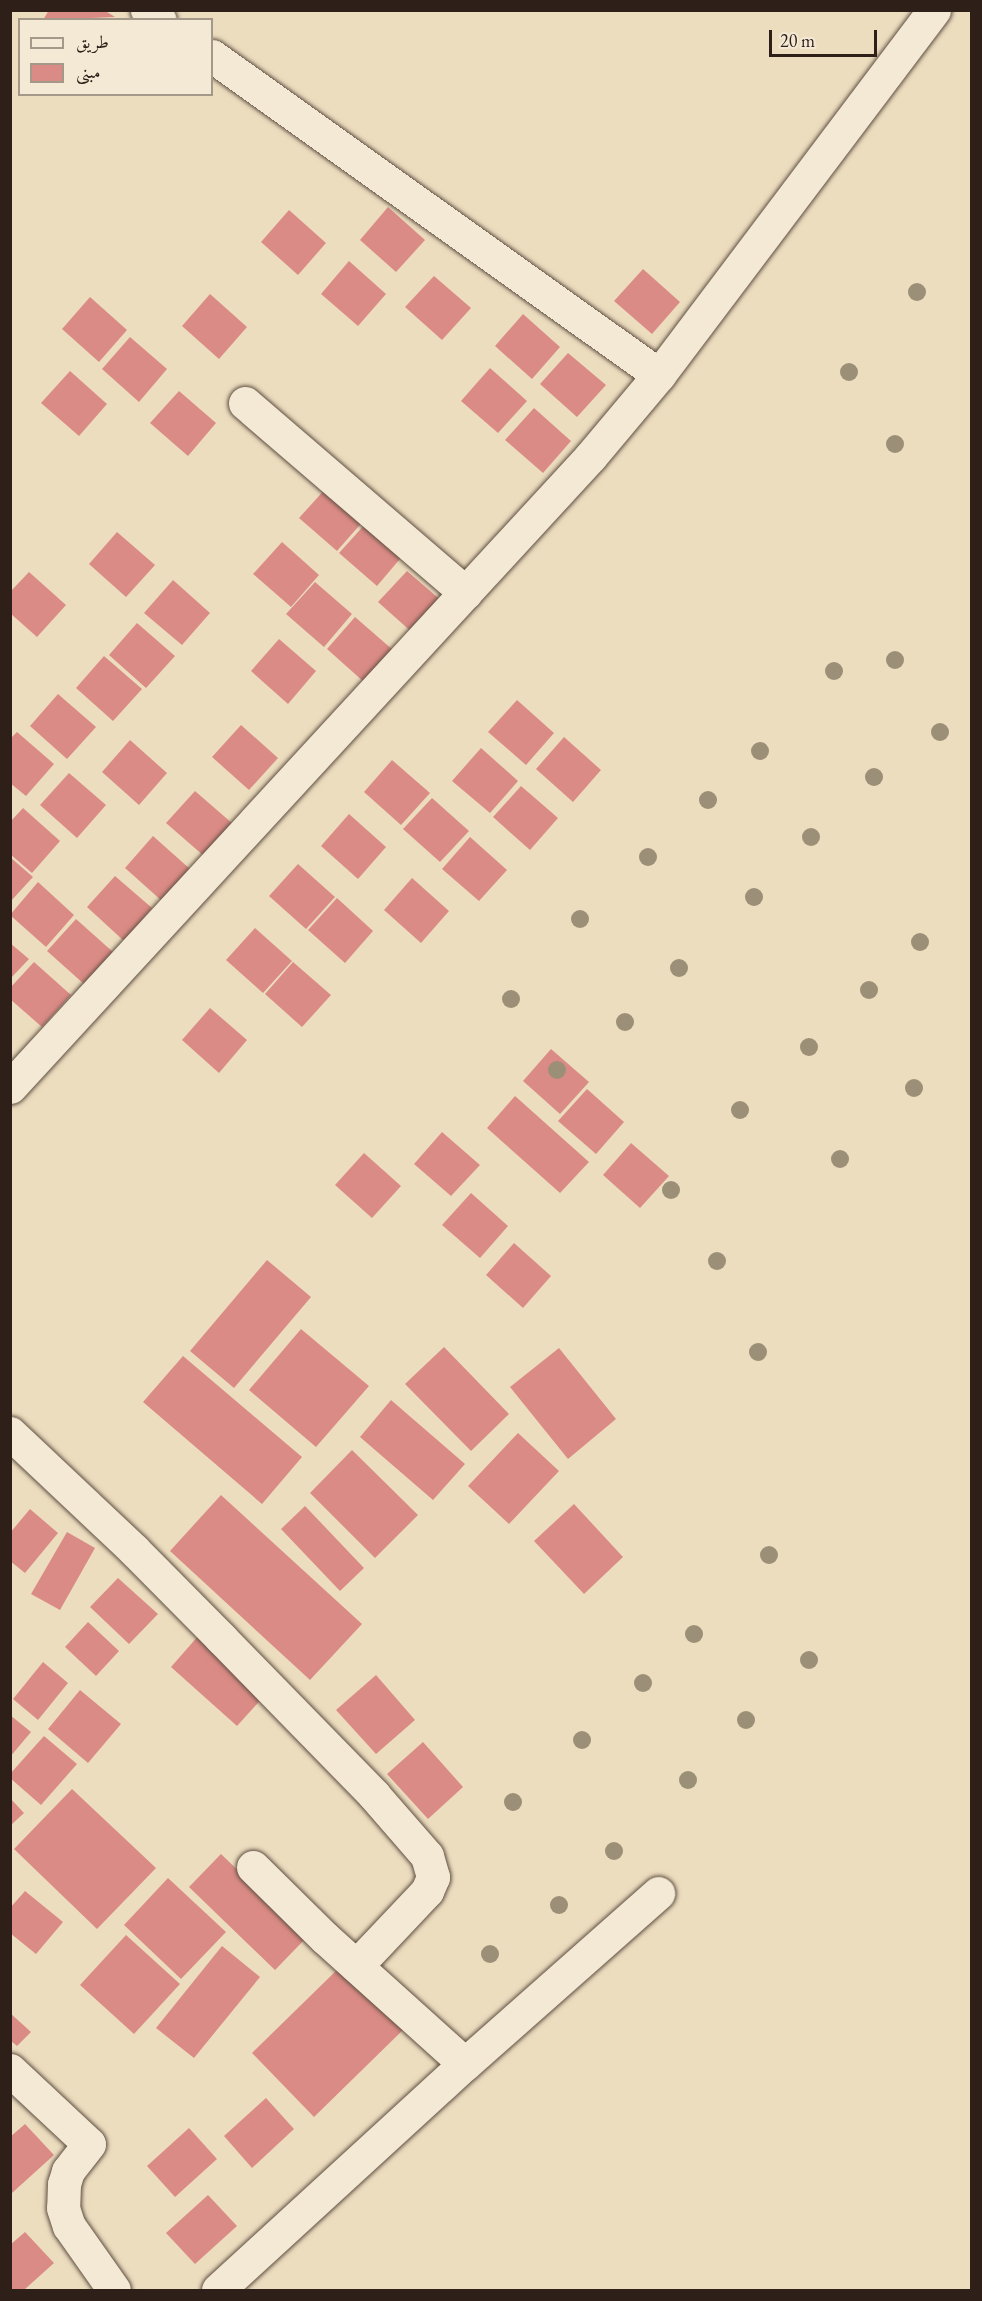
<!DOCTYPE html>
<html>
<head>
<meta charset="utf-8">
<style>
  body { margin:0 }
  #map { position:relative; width:982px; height:2301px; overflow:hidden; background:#edddbf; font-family:"EB Garamond",Amiri,serif }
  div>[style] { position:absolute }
  .building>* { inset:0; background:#db8b85 }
  .roads { filter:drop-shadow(0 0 2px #5e4f42) drop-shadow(0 0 2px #5e4f42) }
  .minor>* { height:33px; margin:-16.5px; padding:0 16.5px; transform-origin:16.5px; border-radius:16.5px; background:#f3e9d5 }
  .trees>* { width:18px; height:18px; margin:-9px; border-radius:50%; background:#9c8f77 }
  span { translate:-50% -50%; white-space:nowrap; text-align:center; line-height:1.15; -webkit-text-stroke:4.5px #f3e9d5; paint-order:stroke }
  .frame { position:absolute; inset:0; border:12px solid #2e2018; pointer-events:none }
  .legend { position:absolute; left:18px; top:18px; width:195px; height:78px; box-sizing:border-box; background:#f3e9d5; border:2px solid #a49989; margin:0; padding:8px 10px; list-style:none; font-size:18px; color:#2e2018 }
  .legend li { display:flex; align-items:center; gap:12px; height:30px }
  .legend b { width:30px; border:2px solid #a49989 }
  .scale { position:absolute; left:769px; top:30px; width:108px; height:27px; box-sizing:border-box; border:3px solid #2e2018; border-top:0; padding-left:8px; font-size:18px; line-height:21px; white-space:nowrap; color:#2e2018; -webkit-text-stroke:4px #f3e9d5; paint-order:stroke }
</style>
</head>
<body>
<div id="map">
  <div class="building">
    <div style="clip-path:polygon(49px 10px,104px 10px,115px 17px,43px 20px)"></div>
    <div style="clip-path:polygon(388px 207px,425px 240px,396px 272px,360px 240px)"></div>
    <div style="clip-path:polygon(289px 210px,326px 243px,298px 275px,261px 242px)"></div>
    <div style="clip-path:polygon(349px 261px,386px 294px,358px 326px,321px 294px)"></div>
    <div style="clip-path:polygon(643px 269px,680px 302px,652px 334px,614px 301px)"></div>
    <div style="clip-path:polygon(434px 276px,471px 308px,442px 340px,405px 307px)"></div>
    <div style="clip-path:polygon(210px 294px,247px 327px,219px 359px,182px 326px)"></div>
    <div style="clip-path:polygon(90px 297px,127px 330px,99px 362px,62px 329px)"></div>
    <div style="clip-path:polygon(523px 314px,560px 347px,532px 379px,495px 346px)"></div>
    <div style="clip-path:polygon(130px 337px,167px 369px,139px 402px,102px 369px)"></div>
    <div style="clip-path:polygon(568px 353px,606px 385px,577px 417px,540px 384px)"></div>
    <div style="clip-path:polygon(490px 368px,527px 401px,498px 433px,461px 401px)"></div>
    <div style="clip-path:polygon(70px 371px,107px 404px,79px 436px,41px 403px)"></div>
    <div style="clip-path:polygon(179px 391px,216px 423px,188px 456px,150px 423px)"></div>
    <div style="clip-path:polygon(534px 408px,571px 441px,543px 473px,505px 440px)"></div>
    <div style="clip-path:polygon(328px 486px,365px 519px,337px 551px,299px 518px)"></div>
    <div style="clip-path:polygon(368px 521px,405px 553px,377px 586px,339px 553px)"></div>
    <div style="clip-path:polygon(117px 532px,155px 565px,126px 597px,89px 564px)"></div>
    <div style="clip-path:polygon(282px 542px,319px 575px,291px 607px,253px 574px)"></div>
    <div style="clip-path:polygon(407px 571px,444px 603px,415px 635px,378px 602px)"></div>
    <div style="clip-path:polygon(29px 572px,66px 605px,37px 637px,10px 613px,10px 592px)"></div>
    <div style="clip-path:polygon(173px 580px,210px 613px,182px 645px,144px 613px)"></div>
    <div style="clip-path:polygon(315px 582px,352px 614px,324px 647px,286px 614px)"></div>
    <div style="clip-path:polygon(355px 617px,393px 650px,364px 682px,327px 649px)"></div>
    <div style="clip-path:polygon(137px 623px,175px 656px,146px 688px,109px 655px)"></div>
    <div style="clip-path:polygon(279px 639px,316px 671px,288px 704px,251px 671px)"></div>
    <div style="clip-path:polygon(104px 656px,142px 689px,113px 721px,76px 688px)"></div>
    <div style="clip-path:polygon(58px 694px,96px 727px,67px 759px,30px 726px)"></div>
    <div style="clip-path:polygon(517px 700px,554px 733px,526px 765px,488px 732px)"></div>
    <div style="clip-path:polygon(241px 725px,278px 758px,249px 790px,212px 757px)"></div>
    <div style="clip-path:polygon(17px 732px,54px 764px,26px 796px,10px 783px,10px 739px)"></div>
    <div style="clip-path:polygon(564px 737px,601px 770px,573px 802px,536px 769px)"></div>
    <div style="clip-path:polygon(130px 740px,167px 773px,139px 805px,102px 772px)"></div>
    <div style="clip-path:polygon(481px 748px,518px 781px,490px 813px,452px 781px)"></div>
    <div style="clip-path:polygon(392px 760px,430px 793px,401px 825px,364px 792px)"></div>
    <div style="clip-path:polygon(69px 773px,106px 805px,77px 838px,40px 805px)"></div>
    <div style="clip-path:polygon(521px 786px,558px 818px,530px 850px,493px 817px)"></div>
    <div style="clip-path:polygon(195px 791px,233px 824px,204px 856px,166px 823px)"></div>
    <div style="clip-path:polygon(432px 798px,469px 831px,440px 862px,403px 829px)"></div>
    <div style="clip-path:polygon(23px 808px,60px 841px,32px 873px,10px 854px,10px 822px)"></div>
    <div style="clip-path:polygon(349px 814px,386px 847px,358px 879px,321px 846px)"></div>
    <div style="clip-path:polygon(153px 836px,190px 869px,162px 901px,125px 868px)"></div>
    <div style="clip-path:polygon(470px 837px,507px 870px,479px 901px,442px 869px)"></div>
    <div style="clip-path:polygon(10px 857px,33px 877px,10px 902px)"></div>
    <div style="clip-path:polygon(298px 864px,335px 897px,306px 929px,269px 896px)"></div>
    <div style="clip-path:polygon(115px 876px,152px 908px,124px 941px,87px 907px)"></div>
    <div style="clip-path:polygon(412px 878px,449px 911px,421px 943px,384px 910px)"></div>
    <div style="clip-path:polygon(38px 882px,74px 915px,46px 947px,10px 915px)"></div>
    <div style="clip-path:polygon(337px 898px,373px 931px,345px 963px,308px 930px)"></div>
    <div style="clip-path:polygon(76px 919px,113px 952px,84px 984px,47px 951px)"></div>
    <div style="clip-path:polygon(255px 928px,292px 961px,263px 993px,226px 960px)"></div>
    <div style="clip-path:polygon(10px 943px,29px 959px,10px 979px)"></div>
    <div style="clip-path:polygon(34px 962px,71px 995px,42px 1027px,10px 999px,10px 988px)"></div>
    <div style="clip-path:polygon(293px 962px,331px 995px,302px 1027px,265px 994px)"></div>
    <div style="clip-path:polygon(210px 1008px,247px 1040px,219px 1073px,182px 1040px)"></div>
    <div style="clip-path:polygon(551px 1049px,589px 1082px,560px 1114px,523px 1081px)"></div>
    <div style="clip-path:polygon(587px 1089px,624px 1122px,596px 1154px,558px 1121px)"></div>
    <div style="clip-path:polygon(515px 1096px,589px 1162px,560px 1193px,487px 1128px)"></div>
    <div style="clip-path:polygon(442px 1132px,480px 1165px,451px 1196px,414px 1164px)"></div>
    <div style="clip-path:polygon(631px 1143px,669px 1176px,640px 1208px,603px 1175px)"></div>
    <div style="clip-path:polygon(364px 1153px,401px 1186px,372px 1218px,335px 1185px)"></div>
    <div style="clip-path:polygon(471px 1193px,508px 1226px,480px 1258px,442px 1225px)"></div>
    <div style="clip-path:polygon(514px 1243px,551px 1276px,523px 1308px,486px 1275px)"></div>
    <div style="clip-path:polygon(267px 1260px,311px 1297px,234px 1388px,190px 1351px)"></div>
    <div style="clip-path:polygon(301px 1329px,369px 1386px,316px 1447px,249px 1390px)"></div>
    <div style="clip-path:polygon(444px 1347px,509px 1414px,471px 1451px,405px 1384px)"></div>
    <div style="clip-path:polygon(559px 1348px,616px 1419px,568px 1459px,510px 1387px)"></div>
    <div style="clip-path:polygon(183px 1356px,302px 1457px,262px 1504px,143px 1402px)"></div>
    <div style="clip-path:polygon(391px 1400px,465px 1464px,433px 1500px,360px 1437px)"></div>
    <div style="clip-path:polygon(518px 1433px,559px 1471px,509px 1524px,468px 1486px)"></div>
    <div style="clip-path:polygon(352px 1450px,418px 1515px,375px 1558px,310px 1493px)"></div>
    <div style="clip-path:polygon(221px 1495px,362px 1624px,310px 1680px,170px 1551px)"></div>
    <div style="clip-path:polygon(574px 1504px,623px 1557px,584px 1594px,534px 1541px)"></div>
    <div style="clip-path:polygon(305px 1506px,364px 1568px,340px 1591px,281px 1529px)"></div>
    <div style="clip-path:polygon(30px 1509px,58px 1533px,25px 1573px,10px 1561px,10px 1533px)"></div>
    <div style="clip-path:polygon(67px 1532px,95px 1548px,60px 1610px,31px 1594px)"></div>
    <div style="clip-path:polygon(118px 1578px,158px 1614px,129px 1644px,90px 1607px)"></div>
    <div style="clip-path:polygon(88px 1622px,119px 1651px,96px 1676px,65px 1647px)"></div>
    <div style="clip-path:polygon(199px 1635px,266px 1694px,237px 1726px,171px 1667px)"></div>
    <div style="clip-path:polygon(43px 1662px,68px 1683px,38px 1720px,13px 1699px)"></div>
    <div style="clip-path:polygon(376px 1675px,415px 1720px,376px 1754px,336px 1710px)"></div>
    <div style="clip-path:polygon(80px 1690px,121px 1724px,88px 1763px,48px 1729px)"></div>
    <div style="clip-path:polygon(10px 1715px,31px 1732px,10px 1757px)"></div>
    <div style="clip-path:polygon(44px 1736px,77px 1764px,41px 1805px,10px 1778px,10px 1774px)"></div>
    <div style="clip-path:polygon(423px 1742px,463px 1787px,428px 1819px,387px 1774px)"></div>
    <div style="clip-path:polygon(72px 1789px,156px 1868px,97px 1929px,14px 1849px)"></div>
    <div style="clip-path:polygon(10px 1798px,24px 1813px,10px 1826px)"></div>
    <div style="clip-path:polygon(221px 1854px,307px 1937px,275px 1970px,189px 1887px)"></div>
    <div style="clip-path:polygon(168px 1878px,226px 1932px,181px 1979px,124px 1925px)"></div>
    <div style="clip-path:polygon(25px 1891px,63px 1922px,36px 1954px,10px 1933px,10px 1908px)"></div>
    <div style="clip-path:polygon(126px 1935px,180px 1984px,134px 2034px,80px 1985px)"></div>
    <div style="clip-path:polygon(222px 1946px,260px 1977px,194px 2058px,156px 2028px)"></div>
    <div style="clip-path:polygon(343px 1964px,405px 2028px,314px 2117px,252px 2053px)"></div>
    <div style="clip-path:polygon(10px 2013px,31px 2032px,17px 2046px,10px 2040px)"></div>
    <div style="clip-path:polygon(266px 2098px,294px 2129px,252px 2168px,224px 2136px)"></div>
    <div style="clip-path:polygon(25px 2124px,54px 2155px,12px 2193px,10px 2137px)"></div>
    <div style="clip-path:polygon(189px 2128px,217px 2159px,175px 2197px,147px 2166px)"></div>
    <div style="clip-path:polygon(208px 2195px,237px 2226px,195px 2264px,166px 2233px)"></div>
    <div style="clip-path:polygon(25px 2232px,54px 2263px,24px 2290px,10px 2290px,10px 2245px)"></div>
  </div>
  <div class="roads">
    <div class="minor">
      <div style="left:147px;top:10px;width:16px;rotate:38deg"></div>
      <div style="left:212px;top:56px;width:549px;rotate:35.51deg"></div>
      <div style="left:245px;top:403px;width:291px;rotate:40.7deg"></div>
      <div style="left:10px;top:1087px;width:858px;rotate:-47.36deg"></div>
      <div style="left:591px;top:456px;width:106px;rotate:-50deg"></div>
      <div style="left:659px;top:375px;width:457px;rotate:-53deg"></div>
      <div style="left:10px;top:1433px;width:170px;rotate:43.3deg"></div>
      <div style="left:134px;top:1550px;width:124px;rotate:45.3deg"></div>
      <div style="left:221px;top:1638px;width:219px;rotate:45.7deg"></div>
      <div style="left:374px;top:1795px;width:81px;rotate:49deg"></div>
      <div style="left:427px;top:1856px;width:22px;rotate:74deg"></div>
      <div style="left:433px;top:1877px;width:15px;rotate:113deg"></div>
      <div style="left:427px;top:1891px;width:103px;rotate:133.4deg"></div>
      <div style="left:253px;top:1867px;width:101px;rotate:44.6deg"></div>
      <div style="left:325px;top:1938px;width:188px;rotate:42deg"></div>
      <div style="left:10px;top:2070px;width:108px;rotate:43.1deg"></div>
      <div style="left:89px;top:2144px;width:34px;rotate:128deg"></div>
      <div style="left:68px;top:2171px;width:14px;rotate:107deg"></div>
      <div style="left:64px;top:2184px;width:24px;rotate:92deg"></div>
      <div style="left:63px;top:2208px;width:19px;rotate:72deg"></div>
      <div style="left:69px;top:2226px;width:78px;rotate:54.9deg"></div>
      <div style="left:218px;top:2290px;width:335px;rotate:-42.5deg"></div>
      <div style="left:465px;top:2064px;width:258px;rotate:-41.5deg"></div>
    </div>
  </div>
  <div class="trees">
    <div style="left:917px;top:292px"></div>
    <div style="left:849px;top:372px"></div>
    <div style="left:895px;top:444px"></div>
    <div style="left:895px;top:660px"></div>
    <div style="left:834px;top:671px"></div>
    <div style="left:940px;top:732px"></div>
    <div style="left:760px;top:751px"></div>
    <div style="left:874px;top:777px"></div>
    <div style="left:708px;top:800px"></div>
    <div style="left:811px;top:837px"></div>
    <div style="left:648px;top:857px"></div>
    <div style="left:754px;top:897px"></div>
    <div style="left:580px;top:919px"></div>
    <div style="left:920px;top:942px"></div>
    <div style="left:679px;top:968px"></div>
    <div style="left:869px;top:990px"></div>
    <div style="left:511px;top:999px"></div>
    <div style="left:625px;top:1022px"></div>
    <div style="left:809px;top:1047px"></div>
    <div style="left:557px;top:1070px"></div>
    <div style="left:914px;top:1088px"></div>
    <div style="left:740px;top:1110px"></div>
    <div style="left:840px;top:1159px"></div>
    <div style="left:671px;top:1190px"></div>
    <div style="left:717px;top:1261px"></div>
    <div style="left:758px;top:1352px"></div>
    <div style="left:769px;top:1555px"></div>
    <div style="left:694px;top:1634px"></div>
    <div style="left:809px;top:1660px"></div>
    <div style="left:643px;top:1683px"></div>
    <div style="left:746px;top:1720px"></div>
    <div style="left:582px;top:1740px"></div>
    <div style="left:688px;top:1780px"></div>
    <div style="left:513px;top:1802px"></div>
    <div style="left:614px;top:1851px"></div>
    <div style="left:559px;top:1905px"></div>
    <div style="left:490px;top:1954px"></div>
  </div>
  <div class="frame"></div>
  <ul class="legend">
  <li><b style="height:8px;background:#f3e9d5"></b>طريق</li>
  <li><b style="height:16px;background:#db8b85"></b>مبنى</li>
  </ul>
  <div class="scale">20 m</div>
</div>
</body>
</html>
